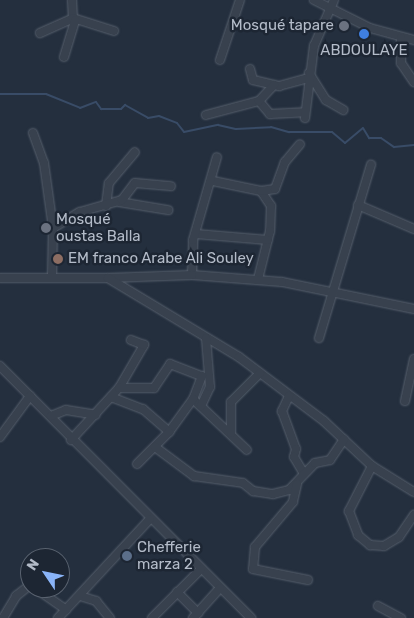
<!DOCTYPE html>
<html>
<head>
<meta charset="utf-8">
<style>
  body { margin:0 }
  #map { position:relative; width:414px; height:618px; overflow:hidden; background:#242f3e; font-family:Rubik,sans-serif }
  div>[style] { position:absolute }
  .stream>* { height:2px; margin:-1px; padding:0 1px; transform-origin:1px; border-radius:1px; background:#394c67 }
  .roads { filter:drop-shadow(0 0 1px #565f6c) drop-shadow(0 0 1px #565f6c) }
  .minor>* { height:8px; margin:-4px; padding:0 4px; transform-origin:4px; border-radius:4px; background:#38414e }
  .dots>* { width:14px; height:14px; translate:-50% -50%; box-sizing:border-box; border:2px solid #1d2633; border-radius:50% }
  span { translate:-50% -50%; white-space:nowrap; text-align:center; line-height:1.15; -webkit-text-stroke:5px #1d2633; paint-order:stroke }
  .poi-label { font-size:15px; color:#b4bcc9 }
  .right { translate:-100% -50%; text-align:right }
  .left { translate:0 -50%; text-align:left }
  .north { position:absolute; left:20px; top:548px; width:50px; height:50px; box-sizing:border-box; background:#1d2633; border:1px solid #59626f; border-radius:50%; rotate:304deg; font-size:14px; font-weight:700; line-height:20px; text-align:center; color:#b4bcc9 }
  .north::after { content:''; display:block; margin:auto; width:18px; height:22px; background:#8ab4f8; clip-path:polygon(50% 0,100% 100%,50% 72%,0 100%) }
</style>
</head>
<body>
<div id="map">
  <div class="stream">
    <div style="left:0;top:94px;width:46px"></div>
    <div style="left:46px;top:94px;width:37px;rotate:22deg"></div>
    <div style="left:80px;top:108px;width:17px;rotate:-21deg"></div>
    <div style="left:96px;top:102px;width:9px;rotate:54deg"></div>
    <div style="left:101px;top:109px;width:20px"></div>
    <div style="left:121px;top:109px;width:6px;rotate:-45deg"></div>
    <div style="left:125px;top:105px;width:26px;rotate:29deg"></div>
    <div style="left:148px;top:118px;width:11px;rotate:-10deg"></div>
    <div style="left:159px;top:116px;width:19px;rotate:21deg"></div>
    <div style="left:177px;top:123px;width:11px;rotate:52deg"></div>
    <div style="left:184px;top:132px;width:35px;rotate:-12deg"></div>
    <div style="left:218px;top:125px;width:18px;rotate:13deg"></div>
    <div style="left:236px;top:129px;width:35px;rotate:-3deg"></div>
    <div style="left:271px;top:127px;width:19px;rotate:16deg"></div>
    <div style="left:289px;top:132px;width:43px"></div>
    <div style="left:332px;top:132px;width:17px;rotate:40deg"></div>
    <div style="left:345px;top:143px;width:23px;rotate:-40deg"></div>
    <div style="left:363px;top:128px;width:12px;rotate:59deg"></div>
    <div style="left:369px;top:138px;width:12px"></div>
    <div style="left:381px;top:138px;width:16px;rotate:35deg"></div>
    <div style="left:394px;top:147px;width:20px;rotate:-6deg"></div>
  </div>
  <div class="roads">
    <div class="minor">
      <div style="left:72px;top:0;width:18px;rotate:87deg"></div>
      <div style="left:314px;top:0;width:63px;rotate:26.6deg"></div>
      <div style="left:370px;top:28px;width:46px;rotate:15.3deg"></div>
      <div style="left:40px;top:33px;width:36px;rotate:-24deg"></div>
      <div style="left:73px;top:18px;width:43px;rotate:17.6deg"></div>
      <div style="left:401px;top:38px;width:25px;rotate:90deg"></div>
      <div style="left:401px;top:63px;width:23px;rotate:56deg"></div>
      <div style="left:64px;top:57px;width:38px;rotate:-73deg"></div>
      <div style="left:220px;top:60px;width:63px;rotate:-71.6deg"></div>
      <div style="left:250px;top:69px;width:11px;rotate:75deg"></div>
      <div style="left:253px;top:80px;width:27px;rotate:13deg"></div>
      <div style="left:279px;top:86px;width:30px;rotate:-15deg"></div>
      <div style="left:309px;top:73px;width:32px;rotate:58deg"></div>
      <div style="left:326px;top:100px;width:20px;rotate:30deg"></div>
      <div style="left:259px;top:101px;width:17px;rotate:50deg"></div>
      <div style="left:270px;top:114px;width:35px;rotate:-3deg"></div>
      <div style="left:206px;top:115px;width:55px;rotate:-14.8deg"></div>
      <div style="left:259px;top:101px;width:22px;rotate:-47deg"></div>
      <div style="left:305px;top:118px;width:73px;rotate:-82.9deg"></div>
      <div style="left:314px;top:46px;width:50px;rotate:-66.5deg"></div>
      <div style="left:33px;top:133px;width:32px;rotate:70deg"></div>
      <div style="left:44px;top:163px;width:66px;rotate:82.1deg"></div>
      <div style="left:213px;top:181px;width:49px;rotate:11.8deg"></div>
      <div style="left:261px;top:191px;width:18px;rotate:56deg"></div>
      <div style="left:271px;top:206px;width:25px;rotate:92deg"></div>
      <div style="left:270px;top:231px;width:49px;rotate:104deg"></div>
      <div style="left:261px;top:191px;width:14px;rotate:-8deg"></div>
      <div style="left:275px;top:189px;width:29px;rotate:-70deg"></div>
      <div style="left:285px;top:162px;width:23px;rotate:-50deg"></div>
      <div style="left:119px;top:202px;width:50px;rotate:9.3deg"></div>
      <div style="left:358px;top:205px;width:61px;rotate:23.2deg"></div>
      <div style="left:106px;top:206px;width:23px;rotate:-83deg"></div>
      <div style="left:109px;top:183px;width:40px;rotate:-50deg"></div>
      <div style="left:196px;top:234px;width:72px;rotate:4.8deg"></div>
      <div style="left:192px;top:275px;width:35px;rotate:-88deg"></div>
      <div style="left:193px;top:240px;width:86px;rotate:-73.9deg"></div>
      <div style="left:52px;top:277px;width:49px;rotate:-88.8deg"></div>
      <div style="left:53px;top:228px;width:31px;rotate:-31deg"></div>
      <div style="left:80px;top:212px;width:44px;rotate:-15.9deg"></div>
      <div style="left:122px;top:200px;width:21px;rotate:-53deg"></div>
      <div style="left:135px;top:183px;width:36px;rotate:5deg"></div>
      <div style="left:0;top:278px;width:108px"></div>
      <div style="left:414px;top:309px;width:135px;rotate:-168.4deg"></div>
      <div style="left:282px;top:282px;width:90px;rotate:-175.6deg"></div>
      <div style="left:192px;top:275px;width:84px;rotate:178deg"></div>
      <div style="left:108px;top:278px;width:153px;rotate:31.1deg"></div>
      <div style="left:239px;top:357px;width:106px;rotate:37deg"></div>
      <div style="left:324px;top:421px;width:66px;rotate:43.2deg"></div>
      <div style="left:372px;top:466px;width:49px;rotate:31.8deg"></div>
      <div style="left:319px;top:338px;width:181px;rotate:-73.3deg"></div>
      <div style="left:0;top:366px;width:356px;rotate:45.1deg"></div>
      <div style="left:119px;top:388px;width:50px;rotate:-59.8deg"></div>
      <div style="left:144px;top:345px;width:14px;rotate:-159deg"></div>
      <div style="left:289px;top:396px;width:17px;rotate:115deg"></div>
      <div style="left:282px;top:411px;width:40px;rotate:69.8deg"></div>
      <div style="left:296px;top:449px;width:8px;rotate:104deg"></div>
      <div style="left:294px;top:457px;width:17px;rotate:59deg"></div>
      <div style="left:111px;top:397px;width:34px;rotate:21deg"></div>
      <div style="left:143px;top:409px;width:35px;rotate:41deg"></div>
      <div style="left:193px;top:399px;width:74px;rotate:43.4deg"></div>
      <div style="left:405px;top:401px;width:43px;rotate:-77.9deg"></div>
      <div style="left:201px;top:406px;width:21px;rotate:-65deg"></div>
      <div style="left:210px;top:387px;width:49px;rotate:-94.7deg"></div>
      <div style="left:51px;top:416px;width:16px;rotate:-22deg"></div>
      <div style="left:66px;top:410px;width:30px;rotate:9deg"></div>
      <div style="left:231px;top:433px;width:31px;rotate:-90deg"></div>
      <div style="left:231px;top:402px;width:41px;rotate:-45deg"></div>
      <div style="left:0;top:437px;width:51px;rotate:-53.8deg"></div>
      <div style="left:71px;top:440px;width:71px;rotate:-47.3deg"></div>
      <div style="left:119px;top:388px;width:35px"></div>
      <div style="left:154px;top:388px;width:29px;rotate:-56deg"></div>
      <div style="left:170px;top:364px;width:34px;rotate:21deg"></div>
      <div style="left:202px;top:376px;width:25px;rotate:111deg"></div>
      <div style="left:193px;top:399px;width:41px;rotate:126deg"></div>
      <div style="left:169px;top:432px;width:45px;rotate:135deg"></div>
      <div style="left:155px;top:447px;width:49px;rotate:36.6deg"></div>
      <div style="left:194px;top:476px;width:49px;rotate:8.1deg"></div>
      <div style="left:243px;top:483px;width:13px;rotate:39deg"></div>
      <div style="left:253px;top:491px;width:20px;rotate:9deg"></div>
      <div style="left:273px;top:494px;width:16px;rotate:-14deg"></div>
      <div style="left:289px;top:490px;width:37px;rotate:-46deg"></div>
      <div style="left:315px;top:463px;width:15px;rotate:-11deg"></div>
      <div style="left:330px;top:460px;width:25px;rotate:-56deg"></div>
      <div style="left:372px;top:466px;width:51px;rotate:117.1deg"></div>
      <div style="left:349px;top:511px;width:26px;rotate:69deg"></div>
      <div style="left:358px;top:535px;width:16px;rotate:40deg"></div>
      <div style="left:370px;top:545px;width:14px;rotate:4deg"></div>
      <div style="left:384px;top:546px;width:17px;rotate:-31deg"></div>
      <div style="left:399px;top:537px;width:27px;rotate:-56deg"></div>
      <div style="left:297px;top:484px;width:18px;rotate:103deg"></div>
      <div style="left:293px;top:502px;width:59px;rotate:130.2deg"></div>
      <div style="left:255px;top:547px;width:22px;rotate:95deg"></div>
      <div style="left:253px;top:569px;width:56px;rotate:11.3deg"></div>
      <div style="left:35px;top:588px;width:38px;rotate:35deg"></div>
      <div style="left:177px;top:592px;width:30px;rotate:45deg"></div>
      <div style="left:80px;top:596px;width:17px;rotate:17deg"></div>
      <div style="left:96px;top:601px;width:22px;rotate:51deg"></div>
      <div style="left:378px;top:606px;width:26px;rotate:28deg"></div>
      <div style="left:3px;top:618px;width:26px;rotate:-59deg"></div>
      <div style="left:16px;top:596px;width:18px;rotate:-38deg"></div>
      <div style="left:58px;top:618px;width:134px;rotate:-47.1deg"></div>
      <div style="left:152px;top:618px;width:68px;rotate:-45deg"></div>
      <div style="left:193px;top:618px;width:40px;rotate:-48deg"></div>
    </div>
  </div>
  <div class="dots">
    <div style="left:344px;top:26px;background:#6b7280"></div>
    <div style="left:364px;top:34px;background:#3f7fe0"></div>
    <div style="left:46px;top:228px;background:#6b7280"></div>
    <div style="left:58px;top:259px;background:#8d6e63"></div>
    <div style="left:127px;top:556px;background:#5c6f8a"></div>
  </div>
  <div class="poi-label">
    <span class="right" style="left:334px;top:26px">Mosqué tapare</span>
    <span style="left:364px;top:51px">ABDOULAYE</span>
    <span class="left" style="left:56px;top:228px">Mosqué<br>oustas Balla</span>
    <span class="left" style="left:68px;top:259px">EM franco Arabe Ali Souley</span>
    <span class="left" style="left:137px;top:556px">Chefferie<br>marza 2</span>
  </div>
  <div class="north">N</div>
</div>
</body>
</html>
